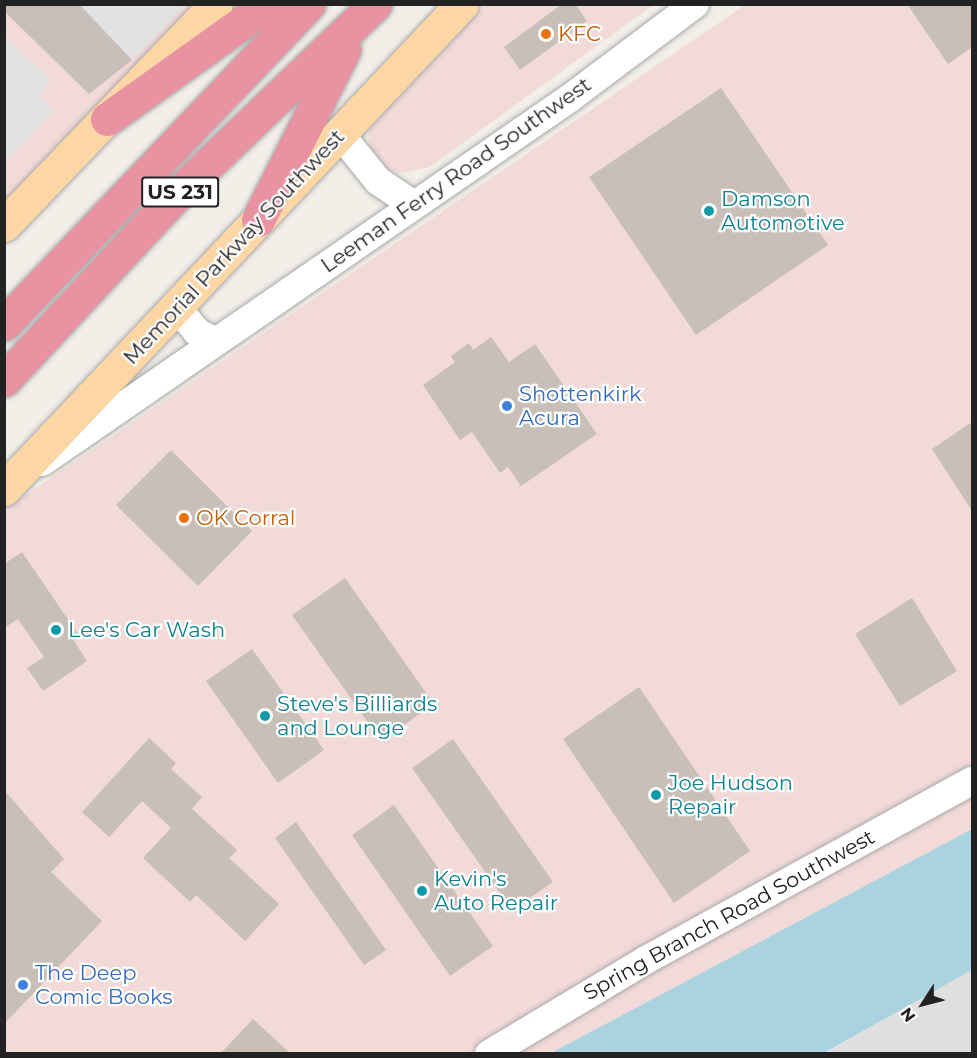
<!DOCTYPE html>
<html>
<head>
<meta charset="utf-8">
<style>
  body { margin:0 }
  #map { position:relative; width:977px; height:1058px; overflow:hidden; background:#f2efe9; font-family:Montserrat,sans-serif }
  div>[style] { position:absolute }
  .residential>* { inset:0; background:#e0dfdf }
  .commercial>* { inset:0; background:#f2dad9 }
  .parking>* { inset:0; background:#e2e2e2 }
  .water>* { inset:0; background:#aad3df }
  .building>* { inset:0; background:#c7bfb8 }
  .roads { filter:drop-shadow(0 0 2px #a9a9a9) drop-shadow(0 0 2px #a9a9a9) }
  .minor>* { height:28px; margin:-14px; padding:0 14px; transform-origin:14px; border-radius:14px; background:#fff }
  .major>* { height:33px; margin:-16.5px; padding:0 16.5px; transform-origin:16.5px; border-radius:16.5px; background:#fcd6a4 }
  .highway>* { height:33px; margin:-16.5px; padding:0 16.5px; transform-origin:16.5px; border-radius:16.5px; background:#e892a2 }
  .dots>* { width:16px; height:16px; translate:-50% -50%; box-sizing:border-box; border:3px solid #fff; border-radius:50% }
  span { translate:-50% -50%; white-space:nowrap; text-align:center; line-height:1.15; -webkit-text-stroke:4.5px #fff; paint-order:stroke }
  .shield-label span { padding:2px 4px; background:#fff; border:2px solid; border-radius:4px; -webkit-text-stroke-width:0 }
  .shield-label { font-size:20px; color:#222; font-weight:700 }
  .food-label { font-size:21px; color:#c56008 }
  .left { translate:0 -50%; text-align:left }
  .street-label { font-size:21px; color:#222 }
  .culture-label { font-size:21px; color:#0d838f }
  .shop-label { font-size:21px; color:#366cbe }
  .frame { position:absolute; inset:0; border:6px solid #222; pointer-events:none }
  .north { position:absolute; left:893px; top:974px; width:60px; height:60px; -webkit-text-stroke:4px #fff; paint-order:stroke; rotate:234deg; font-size:16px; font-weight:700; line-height:24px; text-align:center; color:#222 }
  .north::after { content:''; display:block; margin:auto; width:21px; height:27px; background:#222; clip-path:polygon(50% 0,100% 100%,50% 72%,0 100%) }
</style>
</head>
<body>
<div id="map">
  <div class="residential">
    <div style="clip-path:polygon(972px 970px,972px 1053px,824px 1054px,927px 995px)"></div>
  </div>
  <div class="commercial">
    <div style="clip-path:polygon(5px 5px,198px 5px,5px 209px)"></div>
    <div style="clip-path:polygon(486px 5px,653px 5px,430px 167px,403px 173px,389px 170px,374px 158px,369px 144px,369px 130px)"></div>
    <div style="clip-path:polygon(745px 5px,972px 5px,972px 829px,551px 1053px,5px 1053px,4px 510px)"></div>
  </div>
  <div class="parking">
    <div style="clip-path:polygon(75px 5px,185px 5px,132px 60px)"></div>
    <div style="clip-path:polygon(5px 36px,50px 80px,39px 97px,54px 110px,5px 162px)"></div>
  </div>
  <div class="water">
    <div style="clip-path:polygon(972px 829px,972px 970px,824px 1053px,551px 1053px)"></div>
  </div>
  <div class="building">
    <div style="clip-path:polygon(4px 4px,79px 4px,132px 60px,89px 94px,4px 11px)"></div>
    <div style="clip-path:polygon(562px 4px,575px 4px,587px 21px,520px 70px,504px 47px)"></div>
    <div style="clip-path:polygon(907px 4px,972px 4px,972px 47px,948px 64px)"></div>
    <div style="clip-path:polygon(721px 88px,828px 245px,696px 335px,589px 177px)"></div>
    <div style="clip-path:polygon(491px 337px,509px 362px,535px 344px,597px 434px,521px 486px,508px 467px,500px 473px,472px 432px,460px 440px,423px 385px,455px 362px,451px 356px,469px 343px,473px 350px)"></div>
    <div style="clip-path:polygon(972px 422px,972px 511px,932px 449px)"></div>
    <div style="clip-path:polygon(171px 450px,252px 531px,198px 586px,116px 505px)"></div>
    <div style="clip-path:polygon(22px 552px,80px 637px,74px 641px,87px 661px,43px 691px,27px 668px,44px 657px,18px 619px,4px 628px,4px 564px)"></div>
    <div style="clip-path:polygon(345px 578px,434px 704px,381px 741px,292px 615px)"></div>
    <div style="clip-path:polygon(912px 598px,957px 671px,900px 706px,855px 634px)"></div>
    <div style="clip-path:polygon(252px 649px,324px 750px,278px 783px,206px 681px)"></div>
    <div style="clip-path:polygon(639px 687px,750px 851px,674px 903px,563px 739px)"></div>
    <div style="clip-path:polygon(149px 738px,176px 763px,171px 769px,202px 797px,192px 809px,237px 850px,229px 858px,279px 904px,245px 941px,196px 895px,190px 902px,143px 858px,171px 828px,142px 801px,109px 837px,82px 812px)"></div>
    <div style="clip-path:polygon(453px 739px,553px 882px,512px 910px,412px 768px)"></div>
    <div style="clip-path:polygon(4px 790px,64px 859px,51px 872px,102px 921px,4px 1024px)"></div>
    <div style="clip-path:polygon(394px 805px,493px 946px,450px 976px,352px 835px)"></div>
    <div style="clip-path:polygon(296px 822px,386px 950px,364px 965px,275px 838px)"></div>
    <div style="clip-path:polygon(253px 1019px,290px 1053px,221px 1053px)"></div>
  </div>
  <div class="roads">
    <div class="minor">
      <div style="left:340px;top:134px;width:60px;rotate:51deg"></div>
      <div style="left:378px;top:181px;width:43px;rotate:33.7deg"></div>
      <div style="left:177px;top:308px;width:31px;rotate:50deg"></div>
      <div style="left:197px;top:332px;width:19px;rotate:28deg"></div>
      <div style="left:42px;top:462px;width:641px;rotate:-34.58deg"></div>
      <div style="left:570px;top:98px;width:156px;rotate:-36.9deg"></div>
      <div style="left:489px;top:1054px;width:183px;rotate:-30.9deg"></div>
      <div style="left:646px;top:960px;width:372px;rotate:-28.8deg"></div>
    </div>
    <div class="major">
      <div style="left:4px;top:225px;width:306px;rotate:-46.2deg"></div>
      <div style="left:4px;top:489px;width:667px;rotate:-46.64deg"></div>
    </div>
    <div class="highway">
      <div style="left:107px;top:119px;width:198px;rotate:-35.5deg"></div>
      <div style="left:258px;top:220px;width:191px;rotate:-63.2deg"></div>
      <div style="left:4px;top:324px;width:442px;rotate:-46.4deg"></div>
      <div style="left:4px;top:380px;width:253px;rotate:-47.1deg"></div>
      <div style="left:176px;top:195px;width:276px;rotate:-43.8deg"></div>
    </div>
  </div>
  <div class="dots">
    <div style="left:546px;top:34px;background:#e8710a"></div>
    <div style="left:709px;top:211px;background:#0f9aa8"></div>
    <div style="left:507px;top:406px;background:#3f7fe0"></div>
    <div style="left:184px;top:518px;background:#e8710a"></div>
    <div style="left:56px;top:630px;background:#0f9aa8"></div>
    <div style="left:265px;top:716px;background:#0f9aa8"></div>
    <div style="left:656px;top:795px;background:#0f9aa8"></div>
    <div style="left:422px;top:891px;background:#0f9aa8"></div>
    <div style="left:23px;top:985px;background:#3f7fe0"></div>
  </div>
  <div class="shield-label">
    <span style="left:180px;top:192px">US 231</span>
  </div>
  <div class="food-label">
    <span class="left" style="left:558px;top:34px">KFC</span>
    <span class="left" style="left:196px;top:518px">OK Corral</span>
  </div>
  <div class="street-label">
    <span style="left:456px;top:175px;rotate:-35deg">Leeman Ferry Road Southwest</span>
    <span style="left:234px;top:247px;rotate:-47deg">Memorial Parkway Southwest</span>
    <span style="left:729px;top:915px;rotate:-29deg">Spring Branch Road Southwest</span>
  </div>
  <div class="culture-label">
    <span class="left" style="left:721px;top:211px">Damson<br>Automotive</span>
    <span class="left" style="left:68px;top:630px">Lee's Car Wash</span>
    <span class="left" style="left:277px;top:716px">Steve's Billiards<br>and Lounge</span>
    <span class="left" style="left:668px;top:795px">Joe Hudson<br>Repair</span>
    <span class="left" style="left:434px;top:891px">Kevin's<br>Auto Repair</span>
  </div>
  <div class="shop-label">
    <span class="left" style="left:519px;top:406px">Shottenkirk<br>Acura</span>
    <span class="left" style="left:35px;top:985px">The Deep<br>Comic Books</span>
  </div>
  <div class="frame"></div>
  <div class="north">N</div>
</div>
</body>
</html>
